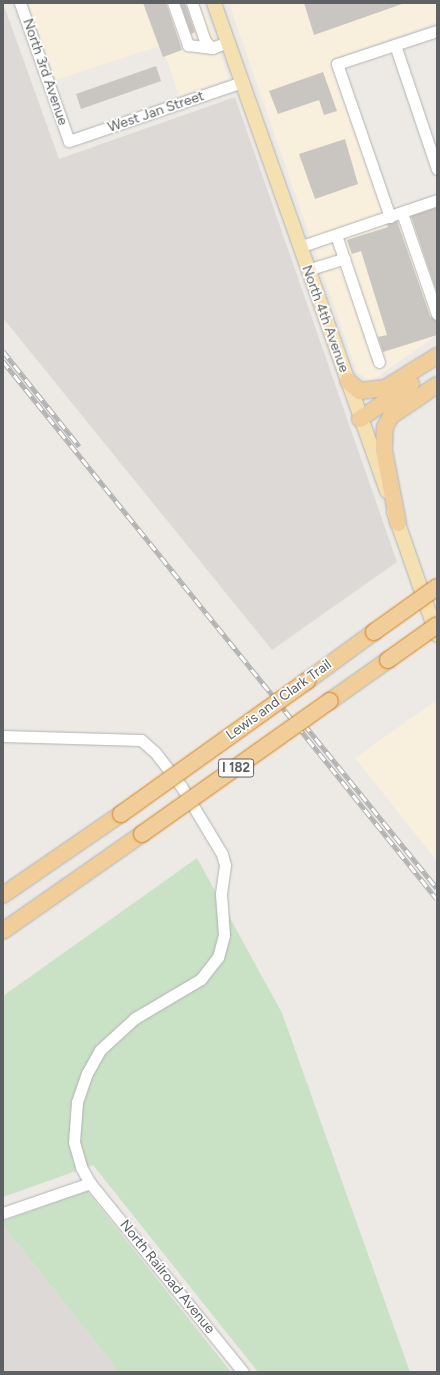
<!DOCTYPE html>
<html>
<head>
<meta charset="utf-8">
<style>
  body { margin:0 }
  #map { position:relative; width:440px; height:1375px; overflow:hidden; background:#edeae5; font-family:Figtree,sans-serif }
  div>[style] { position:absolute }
  .commercial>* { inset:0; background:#f9efdd }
  .industrial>* { inset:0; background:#dcd9d7 }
  .green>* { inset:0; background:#c9e1c4 }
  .building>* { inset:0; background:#c9c5c1 }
  .roads { filter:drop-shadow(0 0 1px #b0b3b5) drop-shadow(0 0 1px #b0b3b5) }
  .minor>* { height:11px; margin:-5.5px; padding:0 5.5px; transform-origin:5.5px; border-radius:5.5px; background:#fff }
  .major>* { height:14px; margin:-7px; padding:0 7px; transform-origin:7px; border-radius:7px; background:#f5e0b2 }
  .highway>* { height:16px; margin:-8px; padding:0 8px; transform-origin:8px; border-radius:8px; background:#f0cd99 }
  .rail>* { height:4.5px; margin-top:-2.25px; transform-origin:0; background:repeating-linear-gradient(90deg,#fff 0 9px,#b2b3b3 0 18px); box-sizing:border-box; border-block:1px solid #b2b3b3 }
  .bridges { filter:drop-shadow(0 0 1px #d5801d) drop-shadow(0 0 1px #d5801d) }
  .highway-bridge>* { height:16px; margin:-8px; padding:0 8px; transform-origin:8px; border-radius:8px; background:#f0cd99 }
  span { translate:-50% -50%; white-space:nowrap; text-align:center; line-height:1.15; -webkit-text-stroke:3.5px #fff; paint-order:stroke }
  .shield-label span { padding:1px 3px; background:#fff; border:1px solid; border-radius:3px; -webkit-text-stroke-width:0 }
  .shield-label { font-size:13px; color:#5d6163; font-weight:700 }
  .street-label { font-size:14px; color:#5d6163 }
  .frame { position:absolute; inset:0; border:4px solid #5d6163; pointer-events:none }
</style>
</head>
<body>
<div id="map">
  <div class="commercial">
    <div style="clip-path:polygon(28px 3px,202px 3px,229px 79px,179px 96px,162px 45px,56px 80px)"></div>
    <div style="clip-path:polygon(229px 3px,437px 3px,437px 22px,330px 60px,386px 218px,437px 200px,437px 335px,371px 381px,357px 372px)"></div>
    <div style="clip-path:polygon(434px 702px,437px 710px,437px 861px,355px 758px)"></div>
  </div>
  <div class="industrial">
    <div style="clip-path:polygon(3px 3px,59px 159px,235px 97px,397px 562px,272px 650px,3px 318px)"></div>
    <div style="clip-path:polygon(3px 1225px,119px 1372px,3px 1372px)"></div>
  </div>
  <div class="green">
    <div style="clip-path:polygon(197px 858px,282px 1013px,410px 1372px,258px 1372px,93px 1165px,3px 1197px,3px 996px)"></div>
    <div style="clip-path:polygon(87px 1191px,231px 1372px,119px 1372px,3px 1225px,3px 1221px)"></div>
  </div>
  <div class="building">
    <div style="clip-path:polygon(143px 3px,166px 3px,182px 50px,163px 57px)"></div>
    <div style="clip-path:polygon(180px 3px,185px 3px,195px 32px,191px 34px)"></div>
    <div style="clip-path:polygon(304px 3px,402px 3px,402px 4px,314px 35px)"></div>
    <div style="clip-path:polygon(156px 66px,161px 81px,81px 109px,76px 94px)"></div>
    <div style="clip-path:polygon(323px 72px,337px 111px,324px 115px,319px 100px,278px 114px,269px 91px)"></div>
    <div style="clip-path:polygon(345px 139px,358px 184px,315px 199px,299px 154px)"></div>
    <div style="clip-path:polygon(437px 207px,437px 293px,411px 216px)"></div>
    <div style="clip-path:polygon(397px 221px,430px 316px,437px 321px,437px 335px,383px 352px,378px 337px,387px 335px,361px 251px,352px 254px,347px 240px,388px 227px,387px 224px)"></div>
  </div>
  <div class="roads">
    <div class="minor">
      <div style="left:20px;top:3px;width:146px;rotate:70.5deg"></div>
      <div style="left:69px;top:141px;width:183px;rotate:-18.8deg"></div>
      <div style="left:173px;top:3px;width:45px;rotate:70.3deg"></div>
      <div style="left:188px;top:45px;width:24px;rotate:7deg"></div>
      <div style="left:192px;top:3px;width:40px;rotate:71.1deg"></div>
      <div style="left:205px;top:41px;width:10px;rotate:45deg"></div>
      <div style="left:212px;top:48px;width:17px;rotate:-21deg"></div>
      <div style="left:395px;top:45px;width:131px;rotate:71.3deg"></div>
      <div style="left:402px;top:213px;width:107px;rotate:70.9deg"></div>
      <div style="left:390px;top:217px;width:162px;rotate:-109.1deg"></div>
      <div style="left:337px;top:64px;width:105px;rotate:-18.3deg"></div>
      <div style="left:336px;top:235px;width:134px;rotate:71.3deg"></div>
      <div style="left:299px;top:247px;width:146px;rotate:-18.8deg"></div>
      <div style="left:307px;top:270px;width:39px;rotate:-17deg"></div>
      <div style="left:3px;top:736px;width:138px;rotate:1.7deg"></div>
      <div style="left:141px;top:740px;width:18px;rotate:41deg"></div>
      <div style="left:155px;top:752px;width:43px;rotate:52.6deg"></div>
      <div style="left:181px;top:786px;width:79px;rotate:58.9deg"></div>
      <div style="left:222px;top:854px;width:11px;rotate:75deg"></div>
      <div style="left:225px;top:865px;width:29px;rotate:98deg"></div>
      <div style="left:221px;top:894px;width:41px;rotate:85.8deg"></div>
      <div style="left:224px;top:935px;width:23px;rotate:105deg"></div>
      <div style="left:218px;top:957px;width:28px;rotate:128deg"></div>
      <div style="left:201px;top:979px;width:77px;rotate:149.4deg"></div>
      <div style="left:135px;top:1018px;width:47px;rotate:137.6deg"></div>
      <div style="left:100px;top:1050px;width:26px;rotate:119deg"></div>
      <div style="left:87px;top:1073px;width:31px;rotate:109deg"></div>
      <div style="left:77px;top:1102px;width:40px;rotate:94.3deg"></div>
      <div style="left:74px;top:1142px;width:26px;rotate:74deg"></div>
      <div style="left:81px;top:1167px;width:18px;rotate:61deg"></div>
      <div style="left:90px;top:1183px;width:243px;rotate:51deg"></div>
      <div style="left:3px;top:1213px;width:92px;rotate:-19deg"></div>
    </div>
    <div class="major">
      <div style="left:214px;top:3px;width:518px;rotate:70.48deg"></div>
      <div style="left:394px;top:512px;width:130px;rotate:70.7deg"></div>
    </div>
    <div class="highway">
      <div style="left:348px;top:381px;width:16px;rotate:40deg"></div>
      <div style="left:360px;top:391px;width:25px;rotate:-7deg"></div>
      <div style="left:385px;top:388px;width:61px;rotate:-31.6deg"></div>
      <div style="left:360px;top:419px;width:62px;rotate:-34.5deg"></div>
      <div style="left:398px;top:523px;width:74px;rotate:-100.9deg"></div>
      <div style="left:384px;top:450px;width:23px;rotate:-88deg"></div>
      <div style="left:385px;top:427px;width:13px;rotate:-61deg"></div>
      <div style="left:391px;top:416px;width:55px;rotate:-34deg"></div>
      <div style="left:307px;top:681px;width:83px;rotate:-36.2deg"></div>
      <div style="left:330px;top:701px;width:71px;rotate:-35.3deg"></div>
      <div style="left:3px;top:895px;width:143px;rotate:-34.5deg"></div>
      <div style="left:3px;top:931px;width:169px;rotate:-34.9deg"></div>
    </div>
  </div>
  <div class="rail">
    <div style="left:3px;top:351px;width:122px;rotate:51.3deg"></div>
    <div style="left:3px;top:361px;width:691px;rotate:51.11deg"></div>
    <div style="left:304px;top:724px;width:211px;rotate:51deg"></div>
  </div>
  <div class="bridges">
    <div class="highway-bridge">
      <div style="left:374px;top:632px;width:77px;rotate:-35.5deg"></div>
      <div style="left:388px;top:660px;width:60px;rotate:-35.5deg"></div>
      <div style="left:121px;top:814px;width:229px;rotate:-35.6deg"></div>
      <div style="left:142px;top:834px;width:230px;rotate:-35.3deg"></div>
    </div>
  </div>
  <div class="shield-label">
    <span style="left:236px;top:768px">I 182</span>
  </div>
  <div class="street-label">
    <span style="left:45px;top:72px;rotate:71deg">North 3rd Avenue</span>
    <span style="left:156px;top:112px;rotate:-19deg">West Jan Street</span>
    <span style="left:325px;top:319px;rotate:70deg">North 4th Avenue</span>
    <span style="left:279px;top:700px;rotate:-36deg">Lewis and Clark Trail</span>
    <span style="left:167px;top:1277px;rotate:51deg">North Railroad Avenue</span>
  </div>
  <div class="frame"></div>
</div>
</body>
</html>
